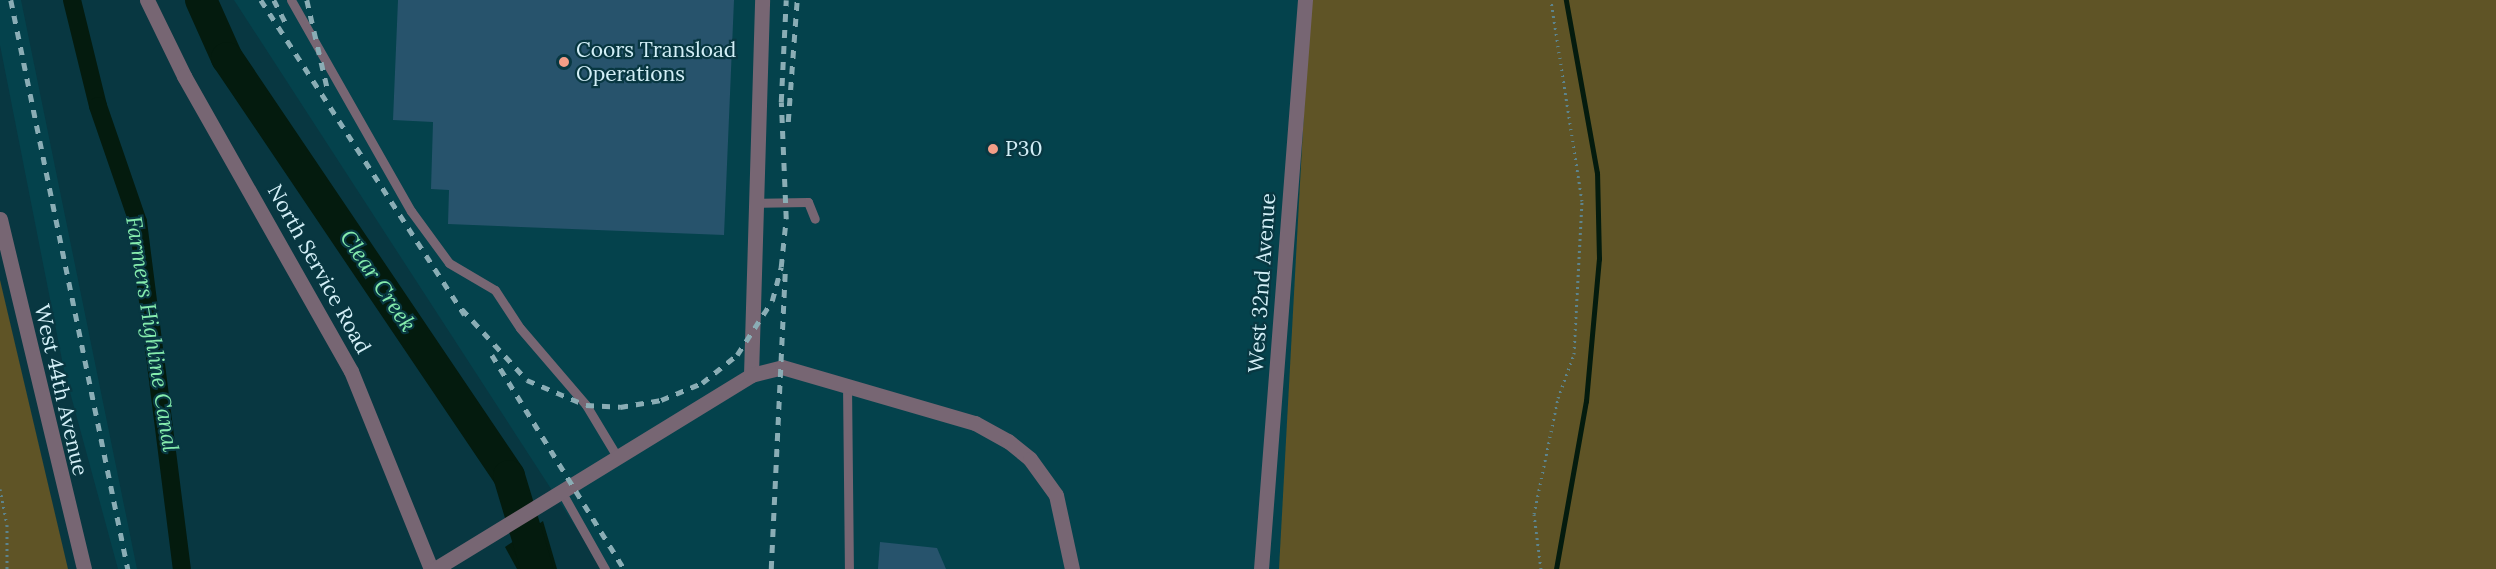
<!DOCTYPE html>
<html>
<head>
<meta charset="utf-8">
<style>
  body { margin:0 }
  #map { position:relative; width:2496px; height:569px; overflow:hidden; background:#083741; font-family:Lora,serif }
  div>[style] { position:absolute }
  .built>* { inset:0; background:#04424c }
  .green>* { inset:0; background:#5f5426 }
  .water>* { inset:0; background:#041b0e }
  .stream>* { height:5px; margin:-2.5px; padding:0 2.5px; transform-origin:2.5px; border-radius:2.5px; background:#041b0e }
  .canal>* { height:18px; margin:-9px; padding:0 9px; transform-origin:9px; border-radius:9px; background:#041b0e }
  .river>* { height:32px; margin:-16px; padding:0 16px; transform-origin:16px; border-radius:16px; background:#041b0e }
  .building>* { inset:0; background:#27536c }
  .path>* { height:3px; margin-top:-1.5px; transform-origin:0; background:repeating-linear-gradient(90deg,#5d848d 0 1.5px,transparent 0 6px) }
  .service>* { height:9px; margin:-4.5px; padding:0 4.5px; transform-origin:4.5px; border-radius:4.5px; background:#776673 }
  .minor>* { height:15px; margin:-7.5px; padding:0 7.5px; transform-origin:7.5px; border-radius:7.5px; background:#776673 }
  .tertiary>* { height:15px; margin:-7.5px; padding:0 7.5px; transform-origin:7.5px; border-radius:7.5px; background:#776673 }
  .rail>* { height:4.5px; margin-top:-2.25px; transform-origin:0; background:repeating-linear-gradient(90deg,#8aadb5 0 8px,transparent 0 16px) }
  .dots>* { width:16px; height:16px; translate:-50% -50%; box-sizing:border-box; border:3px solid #083741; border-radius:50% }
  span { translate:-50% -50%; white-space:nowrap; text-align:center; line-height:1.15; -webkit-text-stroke:4.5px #083741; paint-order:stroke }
  .poi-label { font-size:21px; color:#d3eff7 }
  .left { translate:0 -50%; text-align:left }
  .street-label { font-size:21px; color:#d3eff7 }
  .water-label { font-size:22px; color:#85ecad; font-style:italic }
</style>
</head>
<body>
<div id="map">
  <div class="built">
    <div style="clip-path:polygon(0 0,21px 0,137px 569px,118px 569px,64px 370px,0 45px)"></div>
    <div style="clip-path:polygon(234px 0,1357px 0,1307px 569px,603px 569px)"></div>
  </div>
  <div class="green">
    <div style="clip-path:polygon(1310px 0,2496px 0,2496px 569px,1279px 569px)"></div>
    <div style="clip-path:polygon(0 280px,68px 569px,0 569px)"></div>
  </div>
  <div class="water">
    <div style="clip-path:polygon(543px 521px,557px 569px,517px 569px,505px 547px)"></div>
  </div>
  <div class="stream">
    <div style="left:1556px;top:569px;width:171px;rotate:-79.9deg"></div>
    <div style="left:1586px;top:401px;width:143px;rotate:-84.8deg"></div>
    <div style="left:1599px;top:259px;width:86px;rotate:-91.3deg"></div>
    <div style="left:1597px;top:173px;width:176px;rotate:-100.2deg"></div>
  </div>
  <div class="canal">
    <div style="left:72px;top:0;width:109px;rotate:76.2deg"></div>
    <div style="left:98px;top:106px;width:123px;rotate:71deg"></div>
    <div style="left:138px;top:222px;width:350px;rotate:82.8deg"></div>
  </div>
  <div class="river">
    <div style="left:201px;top:0;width:64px;rotate:65.9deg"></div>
    <div style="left:227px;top:58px;width:504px;rotate:55.99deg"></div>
    <div style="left:509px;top:476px;width:97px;rotate:73.2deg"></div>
  </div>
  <div class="building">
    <div style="clip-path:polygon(398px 0,734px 0,724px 235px,448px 224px,449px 190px,431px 189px,433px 122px,393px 120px)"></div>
    <div style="clip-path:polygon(880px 542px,937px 548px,946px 569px,878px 569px)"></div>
  </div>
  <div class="path">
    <div style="left:0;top:489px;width:37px;rotate:79deg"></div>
    <div style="left:7px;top:525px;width:44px;rotate:90deg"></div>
    <div style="left:1541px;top:569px;width:55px;rotate:-97.3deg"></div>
    <div style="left:1534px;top:514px;width:118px;rotate:-78.3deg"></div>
    <div style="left:1558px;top:398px;width:47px;rotate:-70deg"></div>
    <div style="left:1574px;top:354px;width:153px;rotate:-87deg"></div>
    <div style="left:1582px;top:201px;width:203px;rotate:-98.8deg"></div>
  </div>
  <div class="service">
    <div style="left:291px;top:0;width:243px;rotate:60.4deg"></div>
    <div style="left:411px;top:211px;width:64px;rotate:53.8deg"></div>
    <div style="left:449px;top:263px;width:53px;rotate:30.4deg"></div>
    <div style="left:495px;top:290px;width:45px;rotate:56.7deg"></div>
    <div style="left:520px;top:328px;width:101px;rotate:49.4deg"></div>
    <div style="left:586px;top:405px;width:62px;rotate:58.9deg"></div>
    <div style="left:754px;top:203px;width:54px;rotate:-1.1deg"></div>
    <div style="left:808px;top:202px;width:18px;rotate:68deg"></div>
    <div style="left:847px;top:384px;width:185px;rotate:89.4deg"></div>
    <div style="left:561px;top:491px;width:90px;rotate:60.6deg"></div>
  </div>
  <div class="minor">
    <div style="left:147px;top:0;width:85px;rotate:64deg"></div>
    <div style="left:184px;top:76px;width:339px;rotate:60.5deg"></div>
    <div style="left:351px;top:371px;width:214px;rotate:68deg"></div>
    <div style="left:751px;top:375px;width:375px;rotate:-88.3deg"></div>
    <div style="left:435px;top:569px;width:371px;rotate:-31.5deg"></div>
    <div style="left:751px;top:375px;width:32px;rotate:-14deg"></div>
    <div style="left:782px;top:367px;width:201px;rotate:16.2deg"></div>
    <div style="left:975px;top:423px;width:38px;rotate:29deg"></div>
    <div style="left:1008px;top:441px;width:28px;rotate:39deg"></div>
    <div style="left:1030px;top:459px;width:44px;rotate:54.2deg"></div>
    <div style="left:1056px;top:495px;width:76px;rotate:77.8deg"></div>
  </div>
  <div class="tertiary">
    <div style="left:0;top:219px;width:360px;rotate:76.5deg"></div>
    <div style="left:1261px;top:569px;width:571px;rotate:-85.58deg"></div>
  </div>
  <div class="rail">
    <div style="left:11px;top:0;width:581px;rotate:78.38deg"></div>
    <div style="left:261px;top:0;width:375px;rotate:57.1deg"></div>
    <div style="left:274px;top:0;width:31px;rotate:63deg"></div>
    <div style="left:307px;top:0;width:93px;rotate:77deg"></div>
    <div style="left:788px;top:122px;width:122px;rotate:-85.8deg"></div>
    <div style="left:462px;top:309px;width:96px;rotate:47.5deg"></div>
    <div style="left:527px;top:380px;width:64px;rotate:23deg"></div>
    <div style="left:586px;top:405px;width:34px;rotate:3deg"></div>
    <div style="left:620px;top:407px;width:42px;rotate:-9.7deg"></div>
    <div style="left:661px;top:400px;width:44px;rotate:-22.5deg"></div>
    <div style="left:702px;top:383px;width:45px;rotate:-38.7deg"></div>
    <div style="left:737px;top:355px;width:64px;rotate:-57.1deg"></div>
    <div style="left:772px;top:301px;width:35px;rotate:-75deg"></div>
    <div style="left:781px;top:267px;width:48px;rotate:-84.1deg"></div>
    <div style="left:786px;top:219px;width:117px;rotate:-92.4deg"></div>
    <div style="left:781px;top:102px;width:102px;rotate:-87.2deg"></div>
    <div style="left:492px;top:355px;width:251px;rotate:58.3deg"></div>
    <div style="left:771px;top:569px;width:297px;rotate:-87.3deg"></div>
  </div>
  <div class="dots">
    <div style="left:564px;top:62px;background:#f49e87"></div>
    <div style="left:993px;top:149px;background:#f49e87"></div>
  </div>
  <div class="poi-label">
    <span class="left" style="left:576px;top:62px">Coors Transload<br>Operations</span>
    <span class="left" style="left:1005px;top:149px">P30</span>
  </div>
  <div class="street-label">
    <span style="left:319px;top:269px;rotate:61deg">North Service Road</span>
    <span style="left:1262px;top:283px;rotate:-86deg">West 32nd Avenue</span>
    <span style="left:61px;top:390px;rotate:77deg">West 44th Avenue</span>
  </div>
  <div class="water-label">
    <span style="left:378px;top:281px;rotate:56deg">Clear Creek</span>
    <span style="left:152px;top:334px;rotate:81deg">Farmers Highline Canal</span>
  </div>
</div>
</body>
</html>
